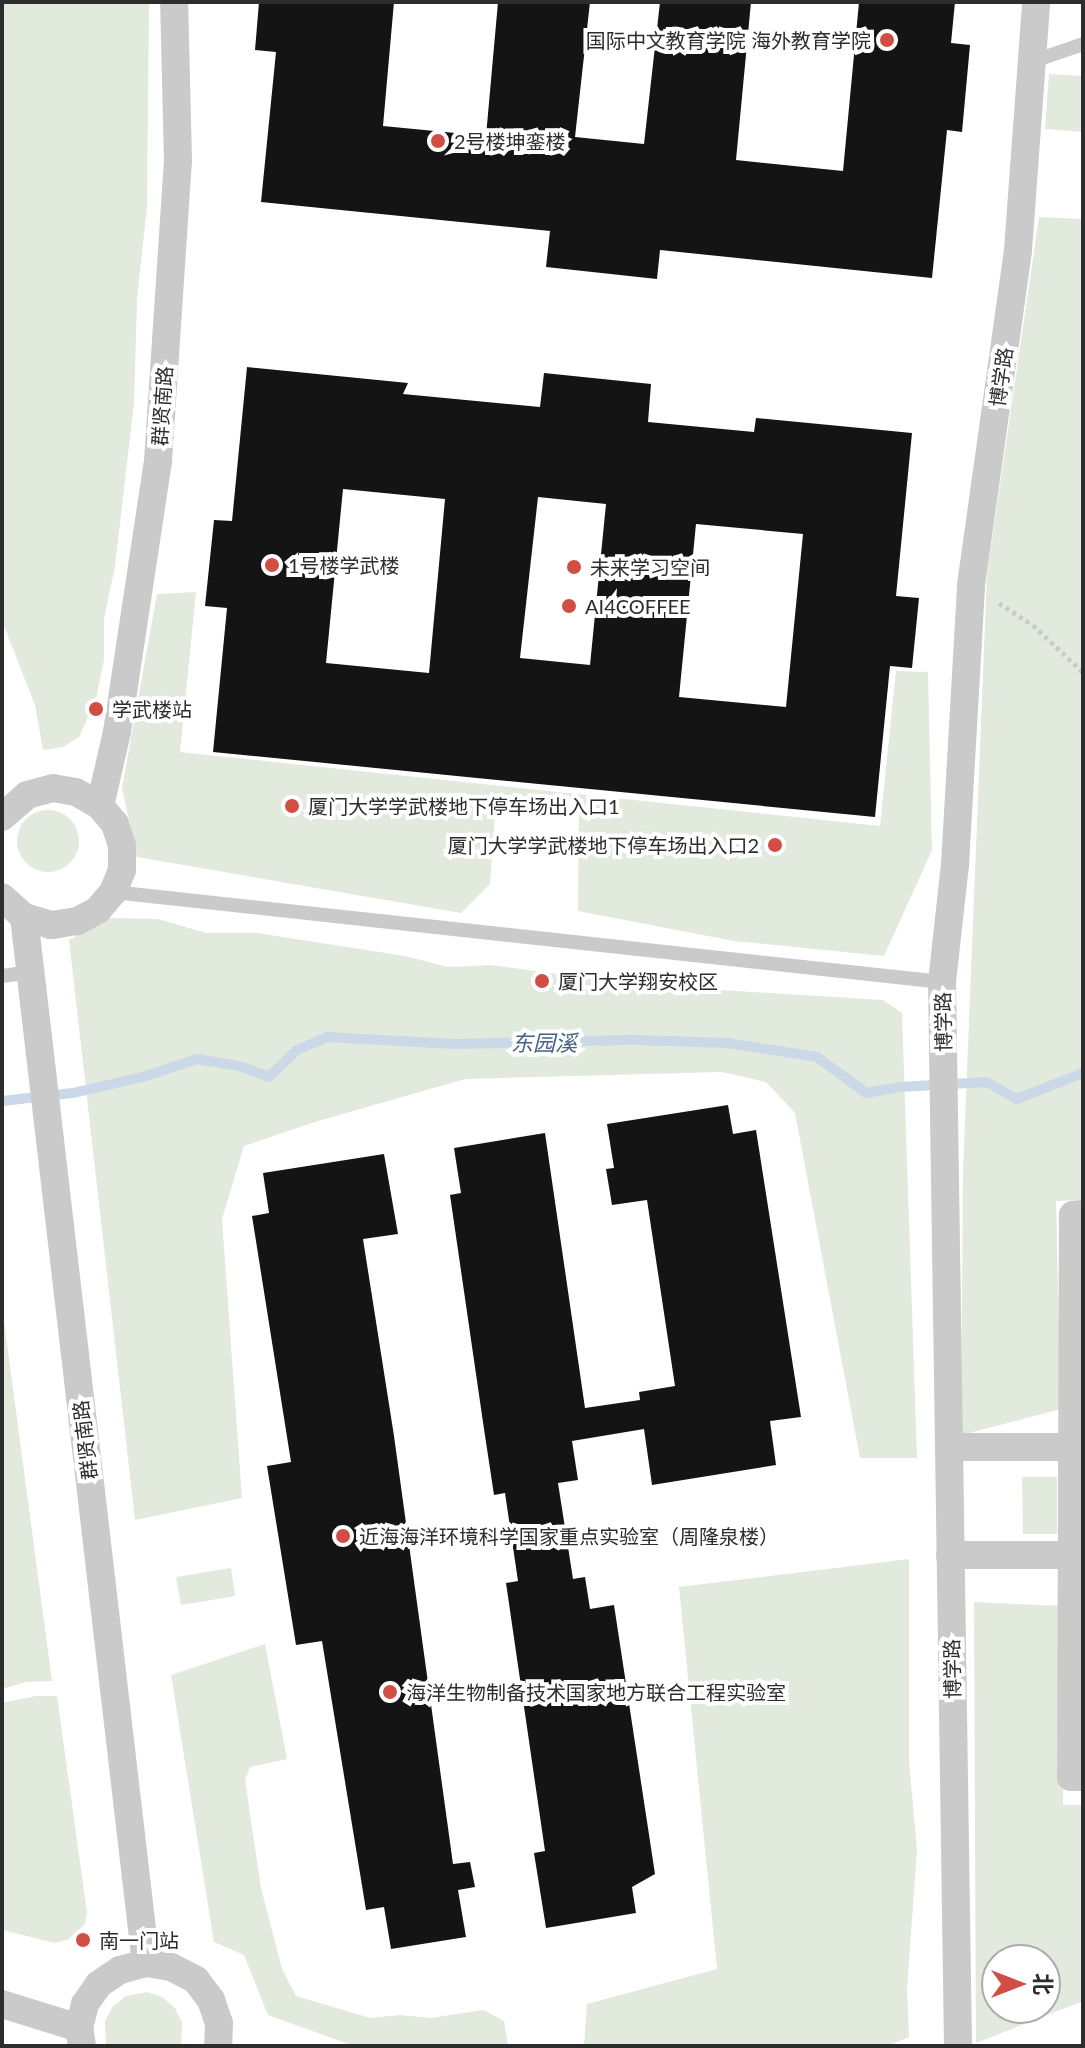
<!DOCTYPE html>
<html>
<head>
<meta charset="utf-8">
<style>
  body { margin:0 }
  #map { position:relative; width:1085px; height:2048px; overflow:hidden; background:#fff; font-family:Lato,"Noto Sans SC",sans-serif }
  div>[style] { position:absolute }
  .green>* { inset:0; background:#e2e9dd }
  .round { border-radius:50% }
  .stream>* { height:10px; margin:-5px; padding:0 5px; transform-origin:5px; border-radius:5px; background:#cbd8e7 }
  .building>* { inset:0; background:#141414 }
  .path>* { height:5px; margin-top:-2.5px; transform-origin:0; background:repeating-linear-gradient(90deg,#cacaca 0 4px,transparent 0 8px) }
  .lane>* { height:14px; margin:-7px; padding:0 7px; transform-origin:7px; border-radius:7px; background:#cacaca }
  .street>* { height:28px; margin:-14px; padding:0 14px; transform-origin:14px; border-radius:14px; background:#cacaca }
  .dots>* { width:22px; height:22px; translate:-50% -50%; box-sizing:border-box; border:4px solid #fff; border-radius:50% }
  span { translate:-50% -50%; white-space:nowrap; text-align:center; line-height:1.15; -webkit-text-stroke:8px #fff; paint-order:stroke }
  .poi-label { font-size:20px; color:#2d2d2d }
  .right { translate:-100% -50%; text-align:right }
  .left { translate:0 -50%; text-align:left }
  .street-label { font-size:20px; color:#2d2d2d }
  .water-label { font-size:22px; color:#456386; font-style:italic }
  .frame { position:absolute; inset:0; border:4px solid #2d2d2d; pointer-events:none }
  .north { position:absolute; left:981px; top:1944px; width:80px; height:80px; box-sizing:border-box; background:#fff; border:2px solid #ababab; border-radius:50%; rotate:90deg; font-size:22px; font-weight:700; line-height:32px; text-align:center; color:#2d2d2d }
  .north::after { content:''; display:block; margin:auto; width:28px; height:36px; background:#d04e44; clip-path:polygon(50% 0,100% 100%,50% 72%,0 100%) }
</style>
</head>
<body>
<div id="map">
  <div class="green">
    <div style="clip-path:polygon(2px 2px,149px 2px,147px 207px,137px 299px,134px 403px,115px 566px,104px 619px,104px 660px,96px 699px,79px 737px,63px 747px,43px 750px,35px 705px,2px 621px)"></div>
    <div style="clip-path:polygon(1049px 74px,1083px 76px,1083px 132px,1045px 129px)"></div>
    <div style="clip-path:polygon(1039px 217px,1083px 219px,1083px 1200px,1056px 1201px,1061px 1409px,961px 1435px,963px 1171px,987px 574px)"></div>
    <div style="clip-path:polygon(196px 592px,180px 752px,880px 826px,896px 671px,928px 672px,932px 850px,884px 956px,734px 941px,578px 911px,579px 802px,496px 801px,490px 884px,461px 913px,137px 857px,122px 788px,157px 594px)"></div>
    <div class="round" style="left:17px;top:810px;width:62px;height:62px"></div>
    <div style="clip-path:polygon(110px 918px,158px 919px,206px 933px,257px 933px,405px 956px,448px 967px,491px 965px,638px 985px,883px 1000px,902px 1013px,917px 1458px,860px 1458px,795px 1113px,766px 1082px,722px 1072px,465px 1079px,318px 1121px,244px 1146px,222px 1219px,242px 1498px,135px 1520px,69px 940px)"></div>
    <div style="clip-path:polygon(2px 1306px,52px 1681px,26px 1682px,2px 1689px)"></div>
    <div style="clip-path:polygon(1022px 1477px,1057px 1477px,1057px 1534px,1023px 1534px)"></div>
    <div style="clip-path:polygon(909px 1559px,909px 1762px,917px 1850px,907px 1988px,909px 2037px,887px 2046px,584px 2046px,587px 2004px,717px 1969px,679px 1587px)"></div>
    <div style="clip-path:polygon(231px 1568px,235px 1596px,181px 1605px,176px 1577px)"></div>
    <div style="clip-path:polygon(evenodd,974px 1602px,1063px 1606px,1063px 1805px,1083px 1805px,1083px 2001px,976px 2043px,974px 1602px,997px 1960px,1045px 1960px,1045px 2008px,997px 2008px,997px 1960px)"></div>
    <div style="clip-path:polygon(265px 1644px,287px 1759px,250px 1767px,245px 1780px,261px 1888px,282px 1969px,296px 1996px,370px 2018px,400px 2015px,431px 2018px,484px 2010px,504px 2021px,508px 2046px,354px 2046px,268px 2015px,244px 1955px,214px 1942px,171px 1675px)"></div>
    <div style="clip-path:polygon(36px 1696px,57px 1696px,87px 1913px,85px 1924px,69px 1939px,55px 1943px,2px 1930px,2px 1703px)"></div>
    <div style="clip-path:polygon(147px 1992px,162px 1997px,175px 2008px,182px 2023px,181px 2046px,106px 2046px,105px 2021px,113px 2006px,126px 1996px)"></div>
  </div>
  <div class="stream">
    <div style="left:2px;top:1101px;width:71px;rotate:-6.4deg"></div>
    <div style="left:73px;top:1093px;width:72px;rotate:-12.9deg"></div>
    <div style="left:143px;top:1077px;width:57px;rotate:-18.4deg"></div>
    <div style="left:197px;top:1059px;width:43px;rotate:9.5deg"></div>
    <div style="left:239px;top:1066px;width:32px;rotate:20deg"></div>
    <div style="left:269px;top:1077px;width:39px;rotate:-44deg"></div>
    <div style="left:297px;top:1050px;width:33px;rotate:-23deg"></div>
    <div style="left:327px;top:1037px;width:128px;rotate:3.1deg"></div>
    <div style="left:455px;top:1044px;width:182px;rotate:-1.3deg"></div>
    <div style="left:637px;top:1040px;width:90px;rotate:1.9deg"></div>
    <div style="left:727px;top:1043px;width:91px;rotate:8.8deg"></div>
    <div style="left:817px;top:1057px;width:61px;rotate:36.3deg"></div>
    <div style="left:866px;top:1093px;width:34px;rotate:-10deg"></div>
    <div style="left:899px;top:1087px;width:88px;rotate:-3.3deg"></div>
    <div style="left:987px;top:1082px;width:34px;rotate:30deg"></div>
    <div style="left:1017px;top:1099px;width:71px;rotate:-21.5deg"></div>
  </div>
  <div class="building">
    <div style="clip-path:polygon(259px 2px,394px 2px,383px 126px,486px 136px,498px 2px,590px 2px,575px 137px,644px 144px,660px 2px,751px 2px,736px 160px,843px 171px,859px 2px,955px 2px,951px 43px,970px 45px,962px 132px,947px 130px,932px 278px,660px 250px,657px 279px,546px 267px,550px 231px,261px 202px,276px 52px,255px 50px)"></div>
    <div style="clip-path:polygon(evenodd,247px 367px,408px 383px,403px 394px,540px 407px,544px 373px,651px 384px,648px 422px,754px 432px,756px 418px,912px 433px,896px 596px,919px 598px,912px 668px,890px 666px,875px 817px,213px 752px,227px 608px,205px 606px,214px 520px,232px 521px,247px 367px,343px 489px,445px 499px,429px 673px,326px 663px,343px 489px,247px 367px,538px 497px,606px 504px,590px 665px,520px 658px,538px 497px,247px 367px,696px 524px,803px 534px,786px 707px,679px 697px,696px 524px)"></div>
    <div style="clip-path:polygon(728px 1105px,733px 1134px,756px 1130px,801px 1417px,770px 1421px,776px 1465px,652px 1485px,644px 1429px,572px 1441px,578px 1480px,558px 1483px,573px 1579px,585px 1577px,590px 1609px,614px 1605px,655px 1874px,632px 1887px,636px 1913px,546px 1928px,534px 1853px,545px 1851px,506px 1583px,518px 1581px,505px 1493px,494px 1495px,484px 1429px,450px 1195px,461px 1193px,454px 1148px,545px 1133px,585px 1408px,640px 1400px,639px 1392px,675px 1386px,647px 1200px,612px 1205px,606px 1169px,614px 1168px,607px 1124px)"></div>
    <div style="clip-path:polygon(384px 1154px,398px 1234px,363px 1239px,394px 1436px,453px 1864px,470px 1862px,475px 1887px,458px 1890px,466px 1937px,391px 1949px,384px 1907px,366px 1910px,322px 1641px,296px 1645px,267px 1466px,291px 1462px,252px 1216px,269px 1213px,263px 1173px)"></div>
  </div>
  <div class="path">
    <div style="left:999px;top:603px;width:40px;rotate:32.9deg"></div>
    <div style="left:1033px;top:625px;width:69px;rotate:43.2deg"></div>
  </div>
  <div class="lane">
    <div style="left:1031px;top:62px;width:55px;rotate:-19.1deg"></div>
    <div style="left:113px;top:892px;width:834px;rotate:6.2deg"></div>
    <div style="left:2px;top:976px;width:28px;rotate:-8deg"></div>
  </div>
  <div class="street">
    <div style="left:100px;top:806px;width:76px;rotate:-77.1deg"></div>
    <div style="left:117px;top:732px;width:274px;rotate:-81.4deg"></div>
    <div style="left:158px;top:461px;width:301px;rotate:-86.2deg"></div>
    <div style="left:178px;top:161px;width:159px;rotate:-91.4deg"></div>
    <div style="left:2px;top:817px;width:33px;rotate:-41deg"></div>
    <div style="left:27px;top:795px;width:27px;rotate:-15deg"></div>
    <div style="left:53px;top:788px;width:23px;rotate:10deg"></div>
    <div style="left:76px;top:792px;width:28px;rotate:30deg"></div>
    <div style="left:100px;top:806px;width:23px;rotate:50deg"></div>
    <div style="left:115px;top:824px;width:23px;rotate:72deg"></div>
    <div style="left:122px;top:846px;width:24px;rotate:90deg"></div>
    <div style="left:122px;top:870px;width:24px;rotate:112deg"></div>
    <div style="left:113px;top:892px;width:23px;rotate:130deg"></div>
    <div style="left:98px;top:910px;width:24px;rotate:152deg"></div>
    <div style="left:77px;top:921px;width:26px;rotate:171deg"></div>
    <div style="left:51px;top:925px;width:28px;rotate:-163deg"></div>
    <div style="left:24px;top:917px;width:30px;rotate:-138deg"></div>
    <div style="left:24px;top:917px;width:1053px;rotate:83.35deg"></div>
    <div style="left:1083px;top:1214px;width:10px;rotate:174deg"></div>
    <div style="left:1073px;top:1215px;width:562px;rotate:90.2deg"></div>
    <div style="left:1071px;top:1777px;width:12px"></div>
    <div style="left:949px;top:1447px;width:122px"></div>
    <div style="left:950px;top:1555px;width:121px"></div>
    <div style="left:2px;top:2004px;width:81px;rotate:17.3deg"></div>
    <div style="left:82px;top:2046px;width:18px;rotate:-99deg"></div>
    <div style="left:79px;top:2028px;width:25px;rotate:-76deg"></div>
    <div style="left:85px;top:2004px;width:24px;rotate:-55deg"></div>
    <div style="left:99px;top:1984px;width:25px;rotate:-34deg"></div>
    <div style="left:120px;top:1970px;width:27px;rotate:-15deg"></div>
    <div style="left:146px;top:1963px;width:25px;rotate:9deg"></div>
    <div style="left:171px;top:1967px;width:28px;rotate:27deg"></div>
    <div style="left:196px;top:1980px;width:25px;rotate:53deg"></div>
    <div style="left:211px;top:2000px;width:24px;rotate:71deg"></div>
    <div style="left:219px;top:2023px;width:23px;rotate:92deg"></div>
    <div style="left:958px;top:2046px;width:1064px;rotate:-90.86deg"></div>
    <div style="left:942px;top:982px;width:118px;rotate:-83.7deg"></div>
    <div style="left:955px;top:865px;width:280px;rotate:-86.7deg"></div>
    <div style="left:971px;top:585px;width:338px;rotate:-82deg"></div>
    <div style="left:1018px;top:250px;width:249px;rotate:-85.8deg"></div>
  </div>
  <div class="dots">
    <div style="left:887px;top:40px;background:#d04e44"></div>
    <div style="left:438px;top:141px;background:#d04e44"></div>
    <div style="left:272px;top:565px;background:#d04e44"></div>
    <div style="left:574px;top:567px;background:#d04e44"></div>
    <div style="left:569px;top:606px;background:#d04e44"></div>
    <div style="left:96px;top:709px;background:#d04e44"></div>
    <div style="left:292px;top:806px;background:#d04e44"></div>
    <div style="left:775px;top:845px;background:#d04e44"></div>
    <div style="left:542px;top:981px;background:#d04e44"></div>
    <div style="left:343px;top:1536px;background:#d04e44"></div>
    <div style="left:390px;top:1692px;background:#d04e44"></div>
    <div style="left:83px;top:1940px;background:#d04e44"></div>
  </div>
  <div class="poi-label">
    <span class="right" style="left:871px;top:40px">国际中文教育学院 海外教育学院</span>
    <span class="left" style="left:454px;top:141px">2号楼坤銮楼</span>
    <span class="left" style="left:288px;top:565px">1号楼学武楼</span>
    <span class="left" style="left:590px;top:567px">未来学习空间</span>
    <span class="left" style="left:585px;top:606px">AI4COFFEE</span>
    <span class="left" style="left:112px;top:709px">学武楼站</span>
    <span class="left" style="left:308px;top:806px">厦门大学学武楼地下停车场出入口1</span>
    <span class="right" style="left:759px;top:845px">厦门大学学武楼地下停车场出入口2</span>
    <span class="left" style="left:558px;top:981px">厦门大学翔安校区</span>
    <span class="left" style="left:359px;top:1536px">近海海洋环境科学国家重点实验室（周隆泉楼）</span>
    <span class="left" style="left:406px;top:1692px">海洋生物制备技术国家地方联合工程实验室</span>
    <span class="left" style="left:99px;top:1940px">南一门站</span>
  </div>
  <div class="street-label">
    <span style="left:1001px;top:377px;rotate:-82deg">博学路</span>
    <span style="left:162px;top:406px;rotate:-86deg">群贤南路</span>
    <span style="left:943px;top:1022px;rotate:-91deg">博学路</span>
    <span style="left:85px;top:1440px;rotate:-97deg">群贤南路</span>
    <span style="left:952px;top:1669px;rotate:-91deg">博学路</span>
  </div>
  <div class="water-label">
    <span style="left:544px;top:1043px">东园溪</span>
  </div>
  <div class="frame"></div>
  <div class="north">北</div>
</div>
</body>
</html>
